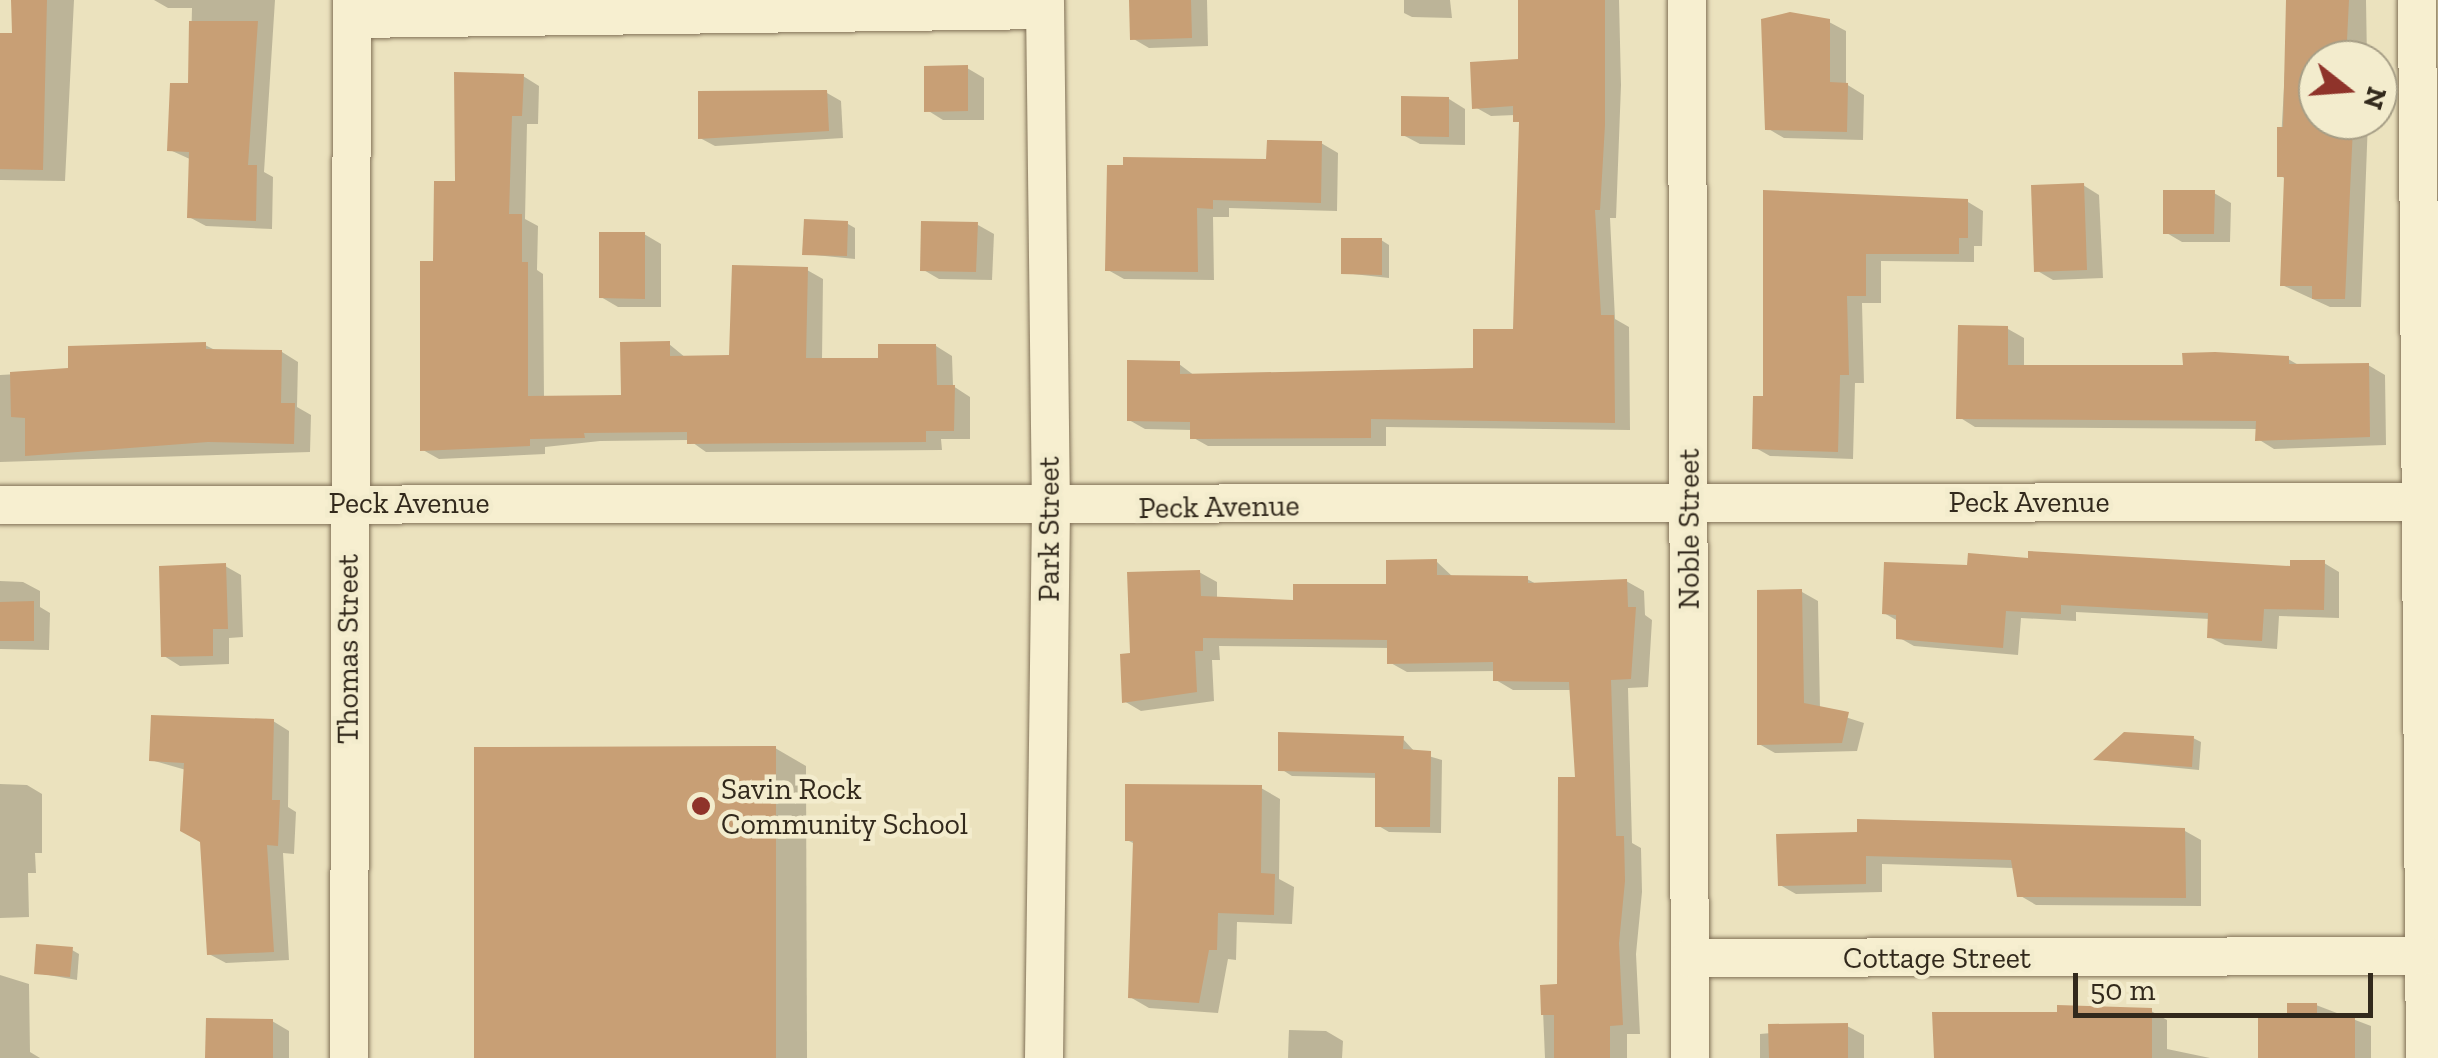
<!DOCTYPE html>
<html>
<head>
<meta charset="utf-8">
<style>
  body { margin:0 }
  #map { position:relative; width:2438px; height:1058px; overflow:hidden; background:#ebe2be; font-family:"Zilla Slab",serif }
  div>[style] { position:absolute }
  .shadow>* { inset:0; background:#0003 }
  .building>* { inset:0; background:#c89f75 }
  .roads { filter:drop-shadow(0 0 2px #827258) drop-shadow(0 0 2px #827258) }
  .minor>* { height:38px; margin:-19px; padding:0 19px; transform-origin:19px; border-radius:19px; background:#f7efd0 }
  .dots>* { width:28px; height:28px; translate:-50% -50%; box-sizing:border-box; border:5px solid #f3eccd; border-radius:50% }
  span { translate:-50% -50%; white-space:nowrap; text-align:center; line-height:1.15; -webkit-text-stroke:9px #f3eccd; paint-order:stroke }
  .street-label { font-size:30px; color:#32291c }
  .poi-label { font-size:30px; color:#32291c }
  .left { translate:0 -50%; text-align:left }
  .north { position:absolute; left:2298px; top:40px; width:100px; height:100px; box-sizing:border-box; background:#f3eccd; border:2px solid #a69e86; border-radius:50%; rotate:107deg; font-size:28px; font-weight:700; line-height:40px; text-align:center; color:#32291c }
  .north::after { content:''; display:block; margin:auto; width:35px; height:45px; background:#8f332a; clip-path:polygon(50% 0,100% 100%,50% 72%,0 100%) }
  .scale { position:absolute; left:2073px; top:973px; width:300px; height:45px; box-sizing:border-box; border:5px solid #32291c; border-top:0; padding-left:12px; font-size:30px; line-height:35px; white-space:nowrap; color:#32291c; -webkit-text-stroke:8px #f3eccd; paint-order:stroke }
</style>
</head>
<body>
<div id="map">
  <div class="shadow">
    <div style="clip-path:polygon(14px 0,74px 0,65px 181px,0 180px,0 36px,15px 36px)"></div>
    <div style="clip-path:polygon(154px 0,275px 0,264px 172px,273px 177px,272px 229px,206px 226px,189px 217px,192px 160px,170px 150px,190px 86px,192px 8px,168px 8px)"></div>
    <div style="clip-path:polygon(1131px 0,1207px 0,1208px 46px,1149px 48px,1132px 38px)"></div>
    <div style="clip-path:polygon(1404px 0,1450px 0,1452px 18px,1412px 17px,1404px 13px)"></div>
    <div style="clip-path:polygon(1521px 0,1619px 0,1621px 85px,1616px 218px,1610px 218px,1615px 319px,1629px 327px,1630px 430px,1386px 427px,1386px 446px,1208px 446px,1192px 437px,1192px 430px,1145px 429px,1129px 420px,1179px 364px,1195px 376px,1476px 370px,1515px 331px,1521px 124px,1515px 115px,1491px 116px,1475px 107px,1520px 62px)"></div>
    <div style="clip-path:polygon(2289px 0,2366px 0,2367px 60px,2318px 60px,2318px 120px,2368px 120px,2361px 307px,2330px 307px,2282px 285px,2286px 179px,2279px 175px)"></div>
    <div style="clip-path:polygon(1829px 22px,1846px 31px,1846px 84px,1864px 95px,1863px 140px,1784px 138px,1767px 128px)"></div>
    <div style="clip-path:polygon(967px 68px,984px 78px,984px 120px,943px 120px,927px 110px)"></div>
    <div style="clip-path:polygon(523px 76px,539px 86px,538px 124px,527px 124px,525px 219px,538px 226px,537px 270px,543px 274px,544px 398px,623px 397px,669px 344px,686px 358px,732px 358px,807px 270px,823px 279px,822px 360px,880px 360px,936px 346px,952px 356px,953px 386px,970px 397px,970px 439px,941px 439px,942px 450px,706px 452px,689px 440px,600px 441px,545px 447px,545px 454px,439px 459px,423px 450px,435px 263px,458px 183px)"></div>
    <div style="clip-path:polygon(827px 93px,841px 101px,843px 138px,715px 146px,700px 138px)"></div>
    <div style="clip-path:polygon(1449px 99px,1465px 109px,1465px 145px,1420px 144px,1403px 135px)"></div>
    <div style="clip-path:polygon(1321px 143px,1338px 153px,1337px 211px,1229px 208px,1229px 217px,1213px 217px,1214px 280px,1124px 279px,1108px 270px,1109px 167px,1268px 162px)"></div>
    <div style="clip-path:polygon(2083px 185px,2099px 195px,2103px 278px,2053px 280px,2036px 270px)"></div>
    <div style="clip-path:polygon(1766px 192px,1968px 202px,1983px 211px,1982px 246px,1974px 246px,1974px 262px,1881px 261px,1881px 303px,1862px 303px,1864px 383px,1855px 383px,1853px 459px,1770px 456px,1754px 447px,1766px 399px)"></div>
    <div style="clip-path:polygon(2214px 193px,2231px 203px,2230px 242px,2182px 242px,2165px 232px)"></div>
    <div style="clip-path:polygon(848px 224px,855px 228px,855px 259px,805px 254px)"></div>
    <div style="clip-path:polygon(978px 225px,994px 234px,992px 280px,939px 279px,922px 269px)"></div>
    <div style="clip-path:polygon(644px 234px,661px 244px,661px 307px,618px 307px,601px 297px)"></div>
    <div style="clip-path:polygon(1381px 240px,1389px 245px,1389px 278px,1344px 273px)"></div>
    <div style="clip-path:polygon(2008px 329px,2024px 338px,2024px 367px,2185px 368px,2288px 359px,2302px 367px,2368px 365px,2385px 375px,2386px 445px,2274px 449px,2258px 439px,2258px 429px,1975px 427px,1959px 417px)"></div>
    <div style="clip-path:polygon(205px 345px,217px 351px,282px 352px,298px 362px,297px 407px,311px 415px,310px 452px,0 462px,0 375px,71px 371px)"></div>
    <div style="clip-path:polygon(1436px 561px,1454px 578px,1527px 579px,1538px 585px,1626px 581px,1644px 591px,1645px 615px,1652px 620px,1648px 687px,1628px 688px,1632px 843px,1641px 848px,1642px 892px,1636px 954px,1640px 1034px,1627px 1034px,1627px 1058px,1545px 1058px,1542px 987px,1560px 987px,1578px 779px,1572px 690px,1513px 690px,1496px 680px,1496px 671px,1407px 672px,1389px 662px,1389px 648px,1219px 646px,1220px 660px,1212px 660px,1214px 701px,1141px 711px,1124px 701px,1132px 656px,1199px 572px,1217px 582px,1217px 599px,1296px 602px,1389px 586px)"></div>
    <div style="clip-path:polygon(2030px 561px,2292px 569px,2324px 563px,2339px 572px,2339px 618px,2279px 616px,2277px 649px,2225px 645px,2209px 637px,2210px 619px,2076px 612px,2076px 621px,2021px 618px,2018px 655px,1914px 646px,1898px 637px,1898px 621px,1884px 613px,1969px 567px)"></div>
    <div style="clip-path:polygon(225px 566px,241px 575px,243px 637px,229px 638px,229px 664px,180px 666px,164px 656px)"></div>
    <div style="clip-path:polygon(0 581px,23px 582px,40px 591px,40px 607px,50px 613px,49px 650px,0 649px)"></div>
    <div style="clip-path:polygon(1802px 592px,1818px 601px,1820px 709px,1864px 723px,1857px 751px,1775px 753px,1759px 744px)"></div>
    <div style="clip-path:polygon(273px 721px,289px 731px,288px 807px,296px 812px,294px 854px,283px 853px,289px 960px,226px 963px,209px 954px,203px 841px,186px 770px,151px 760px)"></div>
    <div style="clip-path:polygon(2193px 738px,2201px 742px,2199px 770px,2097px 760px)"></div>
    <div style="clip-path:polygon(1403px 739px,1415px 752px,1442px 760px,1441px 833px,1389px 832px,1377px 825px,1378px 778px,1292px 776px,1281px 769px)"></div>
    <div style="clip-path:polygon(775px 748px,806px 766px,807px 1058px,477px 1058px)"></div>
    <div style="clip-path:polygon(0 784px,27px 785px,42px 794px,42px 853px,35px 853px,36px 873px,28px 873px,29px 917px,0 918px)"></div>
    <div style="clip-path:polygon(1261px 788px,1280px 799px,1279px 879px,1294px 887px,1292px 924px,1237px 922px,1236px 960px,1228px 959px,1218px 1013px,1149px 1008px,1130px 997px,1135px 844px,1127px 840px)"></div>
    <div style="clip-path:polygon(2185px 831px,2201px 840px,2201px 906px,2036px 905px,2019px 895px,2013px 868px,1882px 864px,1882px 892px,1796px 894px,1780px 885px,1779px 837px)"></div>
    <div style="clip-path:polygon(72px 950px,79px 954px,77px 980px,37px 973px)"></div>
    <div style="clip-path:polygon(0 975px,29px 984px,30px 1052px,40px 1058px,0 1058px)"></div>
    <div style="clip-path:polygon(2316px 1005px,2371px 1026px,2371px 1058px,2260px 1058px,2289px 1017px)"></div>
    <div style="clip-path:polygon(2151px 1011px,2167px 1020px,2167px 1049px,2210px 1058px,1936px 1058px)"></div>
    <div style="clip-path:polygon(272px 1021px,289px 1031px,289px 1058px,208px 1058px)"></div>
    <div style="clip-path:polygon(1847px 1026px,1864px 1035px,1864px 1058px,1760px 1058px,1760px 1034px)"></div>
    <div style="clip-path:polygon(1289px 1030px,1326px 1031px,1343px 1041px,1342px 1058px,1288px 1058px)"></div>
  </div>
  <div class="building">
    <div style="clip-path:polygon(11px 0,47px 0,43px 170px,0 169px,0 33px,12px 33px)"></div>
    <div style="clip-path:polygon(1129px 0,1191px 0,1192px 38px,1130px 40px)"></div>
    <div style="clip-path:polygon(1518px 0,1605px 0,1605px 125px,1600px 210px,1595px 210px,1601px 315px,1614px 315px,1615px 423px,1371px 419px,1371px 438px,1190px 439px,1190px 422px,1127px 421px,1127px 360px,1180px 361px,1180px 374px,1473px 368px,1473px 329px,1513px 329px,1519px 122px,1513px 122px,1513px 106px,1472px 109px,1470px 62px,1518px 59px)"></div>
    <div style="clip-path:polygon(2286px 0,2349px 0,2346px 60px,2318px 60px,2318px 127px,2353px 127px,2345px 299px,2312px 299px,2312px 286px,2280px 286px,2284px 177px,2277px 177px,2277px 127px,2283px 127px)"></div>
    <div style="clip-path:polygon(1790px 12px,1830px 19px,1830px 82px,1848px 83px,1847px 132px,1765px 130px,1761px 19px)"></div>
    <div style="clip-path:polygon(189px 21px,258px 21px,248px 165px,257px 165px,256px 221px,187px 218px,189px 152px,167px 151px,170px 83px,188px 83px)"></div>
    <div style="clip-path:polygon(968px 65px,968px 111px,924px 112px,924px 66px)"></div>
    <div style="clip-path:polygon(454px 72px,524px 74px,522px 116px,512px 116px,509px 214px,522px 214px,522px 262px,528px 262px,528px 396px,621px 395px,620px 342px,670px 341px,670px 356px,729px 355px,732px 265px,808px 267px,806px 358px,878px 358px,878px 344px,936px 344px,937px 385px,955px 385px,954px 431px,926px 431px,926px 442px,687px 444px,687px 432px,584px 433px,585px 438px,530px 439px,530px 446px,420px 451px,420px 261px,433px 261px,434px 181px,455px 181px)"></div>
    <div style="clip-path:polygon(827px 90px,829px 131px,698px 139px,698px 91px)"></div>
    <div style="clip-path:polygon(1401px 96px,1449px 97px,1449px 137px,1401px 136px)"></div>
    <div style="clip-path:polygon(1267px 140px,1322px 141px,1321px 203px,1213px 200px,1213px 209px,1197px 208px,1198px 272px,1105px 271px,1107px 165px,1123px 165px,1123px 157px,1266px 159px)"></div>
    <div style="clip-path:polygon(2084px 183px,2087px 270px,2034px 272px,2031px 185px)"></div>
    <div style="clip-path:polygon(1763px 190px,1968px 199px,1968px 238px,1959px 238px,1959px 254px,1866px 254px,1866px 296px,1847px 296px,1849px 375px,1840px 375px,1838px 452px,1752px 449px,1753px 396px,1763px 396px)"></div>
    <div style="clip-path:polygon(2163px 190px,2215px 190px,2214px 234px,2163px 234px)"></div>
    <div style="clip-path:polygon(804px 219px,848px 221px,847px 256px,802px 255px)"></div>
    <div style="clip-path:polygon(921px 221px,978px 222px,976px 272px,920px 271px)"></div>
    <div style="clip-path:polygon(599px 232px,645px 232px,645px 299px,599px 298px)"></div>
    <div style="clip-path:polygon(1341px 238px,1382px 238px,1382px 275px,1341px 274px)"></div>
    <div style="clip-path:polygon(1958px 325px,2008px 326px,2008px 365px,2183px 365px,2182px 353px,2215px 352px,2289px 356px,2289px 364px,2369px 363px,2370px 437px,2255px 441px,2256px 421px,1956px 419px)"></div>
    <div style="clip-path:polygon(206px 342px,206px 349px,282px 350px,281px 403px,295px 403px,294px 444px,208px 442px,25px 456px,25px 418px,11px 417px,10px 372px,68px 368px,68px 346px)"></div>
    <div style="clip-path:polygon(2028px 551px,2290px 566px,2290px 560px,2325px 560px,2324px 610px,2264px 609px,2262px 641px,2207px 638px,2208px 613px,2061px 605px,2061px 614px,2006px 611px,2003px 648px,1896px 639px,1896px 615px,1882px 614px,1884px 562px,1967px 565px,1968px 553px,2028px 558px)"></div>
    <div style="clip-path:polygon(1437px 559px,1437px 575px,1528px 576px,1528px 583px,1627px 579px,1628px 607px,1636px 607px,1631px 679px,1611px 680px,1616px 836px,1624px 836px,1625px 881px,1619px 943px,1623px 1025px,1610px 1026px,1610px 1058px,1554px 1058px,1554px 1015px,1541px 1015px,1540px 985px,1557px 984px,1558px 777px,1575px 777px,1569px 682px,1493px 681px,1493px 662px,1387px 664px,1387px 640px,1203px 638px,1203px 651px,1195px 651px,1197px 692px,1122px 703px,1120px 654px,1130px 653px,1127px 572px,1200px 570px,1201px 596px,1293px 600px,1293px 584px,1386px 584px,1386px 560px)"></div>
    <div style="clip-path:polygon(226px 563px,228px 629px,213px 629px,213px 656px,161px 657px,159px 566px)"></div>
    <div style="clip-path:polygon(1802px 589px,1804px 703px,1849px 712px,1842px 743px,1757px 745px,1757px 590px)"></div>
    <div style="clip-path:polygon(34px 601px,34px 641px,0 641px,0 602px)"></div>
    <div style="clip-path:polygon(151px 715px,274px 719px,272px 800px,280px 800px,278px 846px,267px 845px,274px 952px,207px 955px,200px 842px,180px 831px,184px 763px,149px 761px)"></div>
    <div style="clip-path:polygon(1278px 732px,1404px 736px,1403px 749px,1431px 751px,1430px 827px,1375px 827px,1375px 773px,1278px 771px)"></div>
    <div style="clip-path:polygon(2124px 732px,2194px 736px,2192px 767px,2093px 760px)"></div>
    <div style="clip-path:polygon(776px 746px,776px 1058px,474px 1058px,474px 747px)"></div>
    <div style="clip-path:polygon(1125px 784px,1262px 785px,1261px 873px,1275px 874px,1274px 915px,1218px 913px,1217px 950px,1209px 950px,1199px 1003px,1128px 998px,1133px 841px,1125px 841px)"></div>
    <div style="clip-path:polygon(1857px 819px,2185px 828px,2186px 898px,2017px 897px,2011px 860px,1866px 856px,1866px 884px,1778px 886px,1776px 834px,1857px 832px)"></div>
    <div style="clip-path:polygon(36px 944px,73px 947px,70px 977px,34px 974px)"></div>
    <div style="clip-path:polygon(2287px 1003px,2317px 1003px,2317px 1014px,2355px 1014px,2355px 1058px,2258px 1058px,2258px 1015px,2287px 1015px)"></div>
    <div style="clip-path:polygon(2057px 1005px,2152px 1008px,2152px 1058px,1934px 1058px,1932px 1012px,2057px 1012px)"></div>
    <div style="clip-path:polygon(206px 1018px,273px 1019px,273px 1058px,205px 1058px)"></div>
    <div style="clip-path:polygon(1848px 1023px,1848px 1058px,1769px 1058px,1768px 1024px)"></div>
  </div>
  <div class="roads">
    <div class="minor">
      <div style="left:1687px;top:0;width:1058px;rotate:89.84deg"></div>
      <div style="left:2417px;top:0;width:1058px;rotate:89.57deg"></div>
      <div style="left:352px;top:19px;width:693px;rotate:-0.74deg"></div>
      <div style="left:0;top:505px;width:2438px;rotate:-0.07deg"></div>
      <div style="left:1690px;top:958px;width:735px;rotate:-0.16deg"></div>
      <div style="left:349px;top:1058px;width:1058px;rotate:-89.84deg"></div>
      <div style="left:1044px;top:1058px;width:549px;rotate:-89.27deg"></div>
      <div style="left:1051px;top:509px;width:509px;rotate:-90.68deg"></div>
    </div>
  </div>
  <div class="dots">
    <div style="left:701px;top:806px;background:#8f332a"></div>
  </div>
  <div class="street-label">
    <span style="left:2029px;top:502px">Peck Avenue</span>
    <span style="left:409px;top:503px">Peck Avenue</span>
    <span style="left:1219px;top:507px;rotate:-1deg">Peck Avenue</span>
    <span style="left:1049px;top:529px;rotate:-90deg">Park Street</span>
    <span style="left:1689px;top:529px;rotate:-90deg">Noble Street</span>
    <span style="left:348px;top:649px;rotate:-90deg">Thomas Street</span>
    <span style="left:1937px;top:958px">Cottage Street</span>
  </div>
  <div class="poi-label">
    <span class="left" style="left:721px;top:806px">Savin Rock<br>Community School</span>
  </div>
  <div class="north">N</div>
  <div class="scale">50 m</div>
</div>
</body>
</html>
